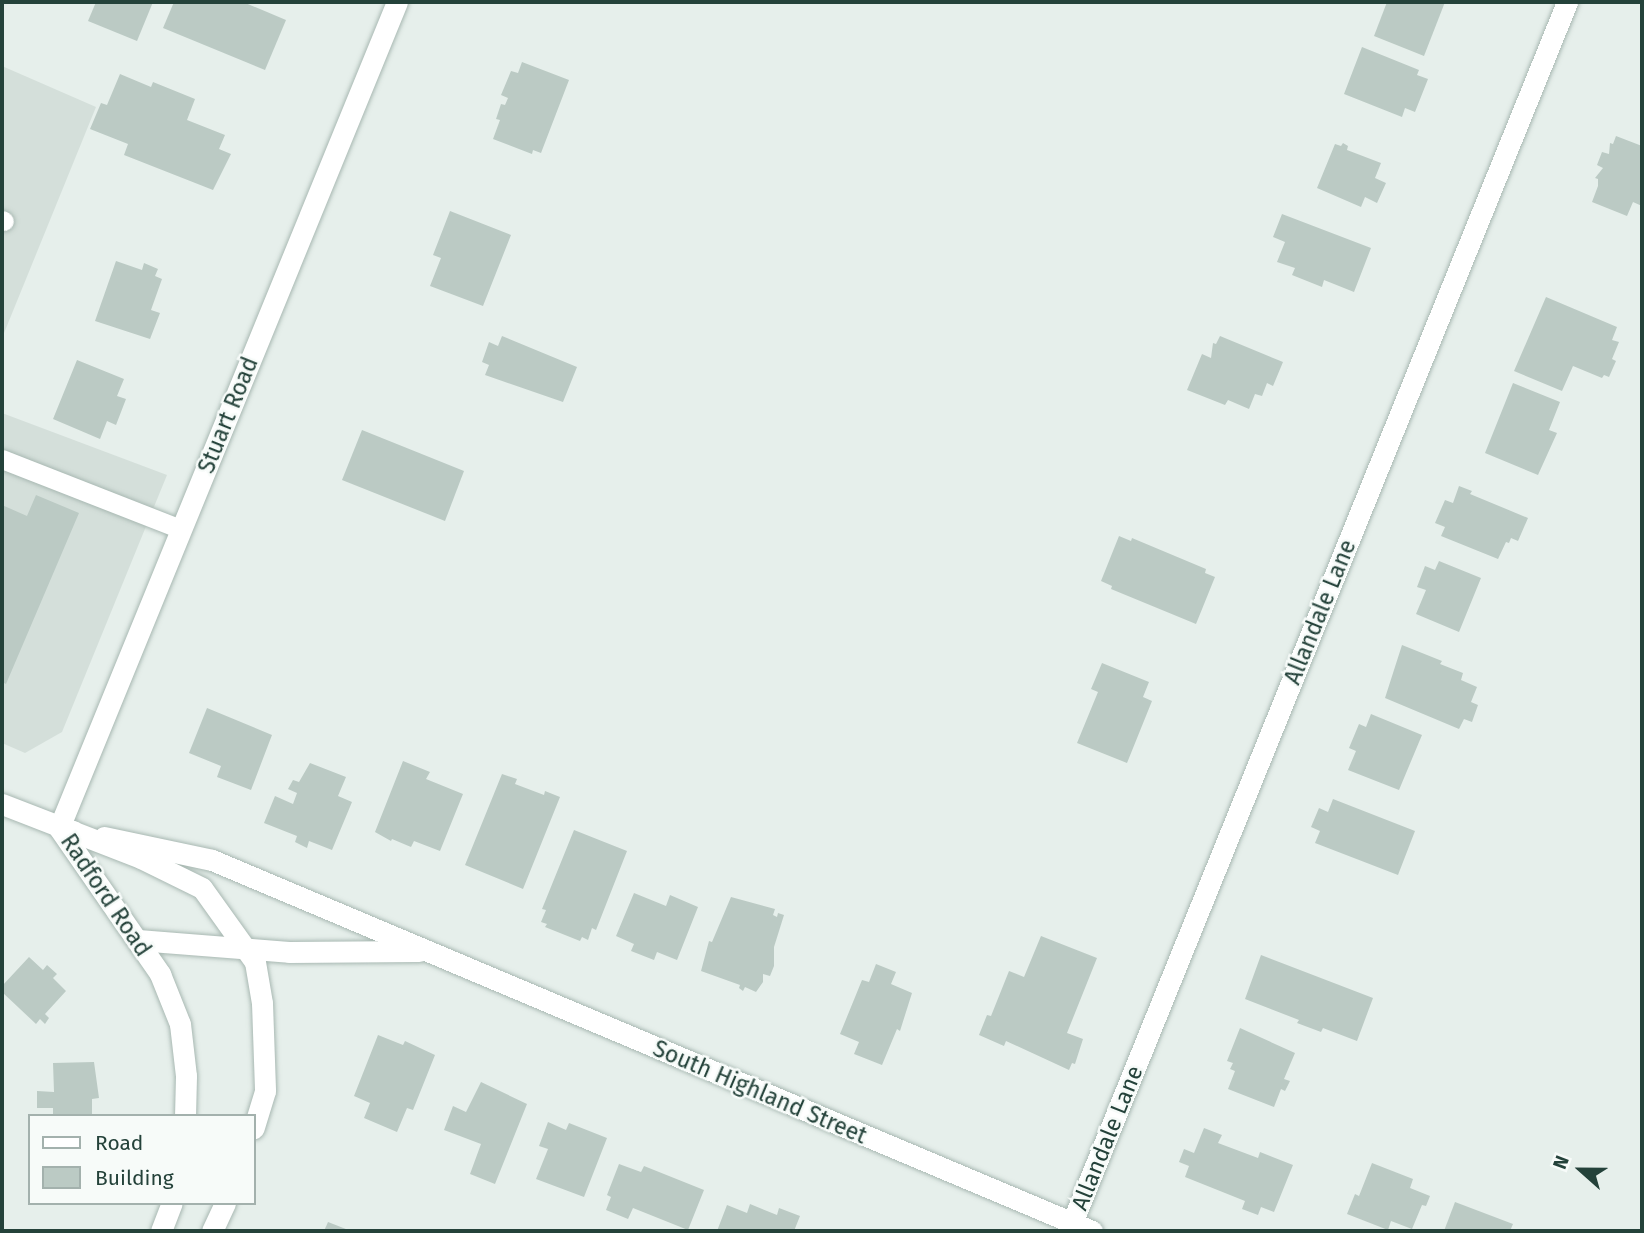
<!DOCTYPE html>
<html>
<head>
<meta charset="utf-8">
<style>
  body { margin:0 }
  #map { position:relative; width:1644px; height:1233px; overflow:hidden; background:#e6efeb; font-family:"Fira Sans",sans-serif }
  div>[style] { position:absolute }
  .built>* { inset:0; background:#d4dfda }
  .building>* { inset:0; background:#bbcac4 }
  .roads { filter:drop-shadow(0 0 2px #a8b8b2) drop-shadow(0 0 2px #a8b8b2) }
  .service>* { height:19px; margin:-9.5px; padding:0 9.5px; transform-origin:9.5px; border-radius:9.5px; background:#fff }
  .minor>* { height:21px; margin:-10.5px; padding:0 10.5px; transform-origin:10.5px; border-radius:10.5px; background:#fff }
  .secondary>* { height:21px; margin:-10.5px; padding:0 10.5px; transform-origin:10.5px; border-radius:10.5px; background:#fff }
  span { translate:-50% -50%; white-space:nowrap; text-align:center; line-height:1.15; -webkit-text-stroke:5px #f7fbf9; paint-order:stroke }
  .street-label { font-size:23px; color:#24423a }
  .frame { position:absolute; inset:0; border:4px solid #24423a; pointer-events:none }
  .legend { position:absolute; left:28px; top:1114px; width:228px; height:91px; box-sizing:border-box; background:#f7fbf9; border:2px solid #a3b1ad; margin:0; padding:9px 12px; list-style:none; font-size:21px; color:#24423a }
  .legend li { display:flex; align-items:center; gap:14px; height:35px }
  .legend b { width:35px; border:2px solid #a3b1ad }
  .north { position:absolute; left:1546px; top:1135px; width:70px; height:70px; -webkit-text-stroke:5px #f7fbf9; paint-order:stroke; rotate:291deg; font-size:19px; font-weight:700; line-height:28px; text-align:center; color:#24423a }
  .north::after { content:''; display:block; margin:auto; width:24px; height:32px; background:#24423a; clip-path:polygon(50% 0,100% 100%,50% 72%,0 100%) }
</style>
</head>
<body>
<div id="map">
  <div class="built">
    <div style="clip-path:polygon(2px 66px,96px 107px,2px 338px)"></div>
    <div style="clip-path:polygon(2px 413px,167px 475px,62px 732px,25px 753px,2px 743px)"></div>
  </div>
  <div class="building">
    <div style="clip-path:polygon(96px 2px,153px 2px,137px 41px,88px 21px)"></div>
    <div style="clip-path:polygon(174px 2px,243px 2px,286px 20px,265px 70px,163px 28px)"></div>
    <div style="clip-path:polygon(1387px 2px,1445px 2px,1424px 56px,1374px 36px)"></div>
    <div style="clip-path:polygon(1362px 47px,1419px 70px,1417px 75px,1428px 79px,1415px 112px,1405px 108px,1402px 117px,1344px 94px)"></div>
    <div style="clip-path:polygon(522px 62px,569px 80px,541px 153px,533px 150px,532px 154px,493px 139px,500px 120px,496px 119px,501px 104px,505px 105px,508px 98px,501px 95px,511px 71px,518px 73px)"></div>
    <div style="clip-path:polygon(120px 74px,151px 87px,153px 82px,195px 99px,187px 120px,225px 135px,219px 149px,231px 154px,213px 190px,124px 155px,128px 144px,90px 129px,101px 103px,107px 105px)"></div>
    <div style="clip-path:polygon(1616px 136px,1642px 146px,1642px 206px,1633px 202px,1627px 216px,1592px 202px,1598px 186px,1598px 179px,1595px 178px,1603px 168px,1597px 165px,1602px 152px,1609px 154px,1610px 143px,1613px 144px)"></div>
    <div style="clip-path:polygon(1343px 143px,1348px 146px,1347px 150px,1381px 163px,1375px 178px,1386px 183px,1377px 203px,1365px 197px,1361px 207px,1317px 188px,1335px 144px,1341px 146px)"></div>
    <div style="clip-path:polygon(450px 211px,511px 235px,483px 306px,430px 286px,441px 258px,433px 255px)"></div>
    <div style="clip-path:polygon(1282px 214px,1371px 248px,1354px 292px,1324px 280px,1322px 287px,1292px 275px,1295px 268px,1277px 262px,1285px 242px,1273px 237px)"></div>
    <div style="clip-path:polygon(116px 261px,142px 270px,144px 263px,158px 269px,155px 276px,162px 279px,151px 310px,160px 313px,150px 339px,95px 321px)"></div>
    <div style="clip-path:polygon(1546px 297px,1617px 327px,1612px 340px,1619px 342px,1612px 359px,1616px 361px,1609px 377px,1604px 375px,1602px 378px,1573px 366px,1562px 391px,1514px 371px)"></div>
    <div style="clip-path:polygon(502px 336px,577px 367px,563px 402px,485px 375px,489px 365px,482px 362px,489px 342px,498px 346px)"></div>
    <div style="clip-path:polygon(1220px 336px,1283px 362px,1273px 386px,1267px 383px,1262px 396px,1255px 394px,1249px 409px,1228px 400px,1225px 405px,1187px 390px,1202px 354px,1211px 358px,1213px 343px,1216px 344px)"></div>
    <div style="clip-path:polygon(77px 360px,124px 379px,117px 396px,126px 399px,116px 425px,107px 421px,100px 439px,53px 419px)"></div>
    <div style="clip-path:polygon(1513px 383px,1560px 402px,1549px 430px,1557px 433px,1538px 475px,1485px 453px)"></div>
    <div style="clip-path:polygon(362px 430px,464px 471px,445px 521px,342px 480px)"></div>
    <div style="clip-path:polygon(1459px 486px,1472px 491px,1470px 494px,1528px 518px,1518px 541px,1511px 538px,1509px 543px,1506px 542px,1498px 559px,1441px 536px,1445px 527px,1435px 523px,1445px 500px,1453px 503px)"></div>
    <div style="clip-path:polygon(36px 495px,79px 513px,6px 684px,2px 682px,2px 505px,27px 516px)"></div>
    <div style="clip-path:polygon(1119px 536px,1131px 541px,1132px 538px,1206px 569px,1205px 573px,1215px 577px,1196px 624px,1111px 589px,1112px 586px,1101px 581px)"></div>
    <div style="clip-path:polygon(1439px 561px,1481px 578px,1459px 632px,1416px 614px,1426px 590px,1417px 587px,1425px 566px,1435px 570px)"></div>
    <div style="clip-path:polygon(1402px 645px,1442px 661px,1440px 664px,1463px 673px,1461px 680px,1477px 687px,1471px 702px,1478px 705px,1472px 722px,1464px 719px,1459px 729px,1385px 698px)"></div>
    <div style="clip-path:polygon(1102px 663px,1149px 682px,1143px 697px,1152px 701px,1127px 763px,1077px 743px,1098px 692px,1091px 689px)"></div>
    <div style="clip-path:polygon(207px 708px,272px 735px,251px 790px,217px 777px,221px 766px,189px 753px)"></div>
    <div style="clip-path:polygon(1371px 714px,1422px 735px,1399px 790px,1348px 770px,1356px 751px,1349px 748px,1359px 724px,1366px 727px)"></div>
    <div style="clip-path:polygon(403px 761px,430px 772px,426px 779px,463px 794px,440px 851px,414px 841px,411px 847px,392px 839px,391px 841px,375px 832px)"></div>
    <div style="clip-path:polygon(310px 763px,346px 777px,338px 796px,352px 802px,332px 850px,309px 841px,307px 848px,295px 842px,297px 836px,264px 823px,275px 796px,293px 804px,297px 793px,288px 789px,293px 780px,299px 782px)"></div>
    <div style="clip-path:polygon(502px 774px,517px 779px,515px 784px,544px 795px,545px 791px,560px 797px,523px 889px,465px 865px)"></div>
    <div style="clip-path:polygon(1333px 799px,1415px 831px,1398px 875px,1315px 843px,1320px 831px,1311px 827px,1319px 808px,1328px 812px)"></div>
    <div style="clip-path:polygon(574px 830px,627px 851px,596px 930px,592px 928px,588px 940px,582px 937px,580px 941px,545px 927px,547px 924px,541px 922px,546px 910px,542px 909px)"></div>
    <div style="clip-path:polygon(634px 893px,666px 906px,670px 895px,698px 907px,677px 960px,657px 952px,654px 960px,631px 951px,634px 944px,616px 936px)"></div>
    <div style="clip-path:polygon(731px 897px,775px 909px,773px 915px,777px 917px,778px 913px,784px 915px,774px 947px,774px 966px,770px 976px,763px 974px,763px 982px,756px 992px,745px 987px,743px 991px,739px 988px,740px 985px,701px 971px,709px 941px,712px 942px)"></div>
    <div style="clip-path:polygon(1041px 936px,1097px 958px,1067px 1033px,1083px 1039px,1075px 1064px,1072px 1063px,1069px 1070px,1006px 1041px,1004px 1046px,979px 1035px,987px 1015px,991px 1016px,1009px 971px,1024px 977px)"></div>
    <div style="clip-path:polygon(1261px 955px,1373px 998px,1357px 1041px,1323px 1028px,1321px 1032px,1297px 1023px,1299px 1020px,1245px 999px)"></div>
    <div style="clip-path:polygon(29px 957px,43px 970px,47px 965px,57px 974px,53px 978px,66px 991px,45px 1014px,49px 1018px,45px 1024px,40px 1019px,36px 1024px,2px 992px,2px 986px)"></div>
    <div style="clip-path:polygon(876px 964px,896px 972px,891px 984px,912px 993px,900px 1031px,897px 1029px,882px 1065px,854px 1054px,859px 1042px,840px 1034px,862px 980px,869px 982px)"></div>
    <div style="clip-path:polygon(1240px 1028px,1295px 1053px,1284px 1079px,1290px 1081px,1285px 1091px,1281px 1089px,1274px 1107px,1228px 1089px,1235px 1071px,1230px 1069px,1233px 1063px,1227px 1061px)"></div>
    <div style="clip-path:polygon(378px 1035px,403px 1045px,405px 1041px,435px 1055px,413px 1110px,407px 1108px,397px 1132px,364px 1118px,370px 1103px,354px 1096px)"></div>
    <div style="clip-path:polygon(94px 1062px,99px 1098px,92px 1099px,92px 1115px,53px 1116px,53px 1108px,37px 1108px,37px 1091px,54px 1092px,53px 1063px)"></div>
    <div style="clip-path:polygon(481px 1082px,527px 1104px,495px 1184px,470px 1174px,481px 1144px,444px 1130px,453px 1106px,466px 1112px)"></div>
    <div style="clip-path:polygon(548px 1122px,566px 1130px,569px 1123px,607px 1138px,584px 1197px,536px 1179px,548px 1149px,539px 1146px)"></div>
    <div style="clip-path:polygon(1204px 1128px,1222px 1135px,1218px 1143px,1258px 1158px,1260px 1152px,1293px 1165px,1274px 1212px,1261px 1207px,1258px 1215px,1242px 1209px,1245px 1201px,1185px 1177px,1189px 1166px,1179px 1162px,1184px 1149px,1194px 1153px)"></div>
    <div style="clip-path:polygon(1372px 1163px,1413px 1179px,1410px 1188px,1430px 1196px,1426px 1206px,1422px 1205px,1412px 1229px,1391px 1221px,1388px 1230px,1347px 1214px,1355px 1194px,1359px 1196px)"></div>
    <div style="clip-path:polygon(619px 1164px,641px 1172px,644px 1166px,704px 1190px,688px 1230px,633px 1208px,628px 1219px,606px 1210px,611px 1197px,607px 1195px)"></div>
    <div style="clip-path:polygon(1455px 1202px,1513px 1224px,1510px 1231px,1444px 1231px)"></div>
    <div style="clip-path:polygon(750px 1204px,777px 1215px,779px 1208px,800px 1216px,794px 1231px,717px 1231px,727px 1205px,747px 1213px)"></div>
    <div style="clip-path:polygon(328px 1222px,351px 1231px,324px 1231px)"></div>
  </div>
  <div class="roads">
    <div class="service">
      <div style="left:2px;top:220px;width:2px;rotate:27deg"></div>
      <div style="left:2px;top:459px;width:192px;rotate:21.4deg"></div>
    </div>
    <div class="minor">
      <div style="left:73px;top:831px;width:14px;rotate:-168deg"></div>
      <div style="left:59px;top:828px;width:892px;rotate:-67.75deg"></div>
      <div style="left:104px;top:837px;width:110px;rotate:12deg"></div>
      <div style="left:212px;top:860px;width:955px;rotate:22.86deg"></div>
      <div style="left:138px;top:940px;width:151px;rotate:4.5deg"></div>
      <div style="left:289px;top:952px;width:130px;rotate:-0.4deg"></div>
      <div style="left:1072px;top:1223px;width:1318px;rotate:-67.93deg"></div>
    </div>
    <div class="secondary">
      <div style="left:2px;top:804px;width:149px;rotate:21.2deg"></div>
      <div style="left:141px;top:858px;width:68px;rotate:26.2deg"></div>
      <div style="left:202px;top:888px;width:91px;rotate:54.4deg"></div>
      <div style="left:255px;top:962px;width:42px;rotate:80.3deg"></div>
      <div style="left:262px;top:1003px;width:88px;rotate:88deg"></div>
      <div style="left:265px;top:1091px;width:39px;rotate:107deg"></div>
      <div style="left:59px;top:828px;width:178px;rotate:55.3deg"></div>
      <div style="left:160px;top:974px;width:54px;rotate:68.2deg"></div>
      <div style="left:180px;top:1024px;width:52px;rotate:83.4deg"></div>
      <div style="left:186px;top:1076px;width:40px;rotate:91.4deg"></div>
      <div style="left:161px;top:1231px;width:30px;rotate:-69deg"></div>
      <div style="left:212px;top:1231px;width:31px;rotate:-65deg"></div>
    </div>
  </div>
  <div class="street-label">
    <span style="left:228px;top:415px;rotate:-68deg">Stuart Road</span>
    <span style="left:1320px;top:612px;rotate:-68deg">Allandale Lane</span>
    <span style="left:106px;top:895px;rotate:56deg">Radford Road</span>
    <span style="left:760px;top:1092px;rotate:23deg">South Highland Street</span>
    <span style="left:1107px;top:1138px;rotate:-68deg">Allandale Lane</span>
  </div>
  <div class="frame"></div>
  <ul class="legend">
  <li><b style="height:9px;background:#fff"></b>Road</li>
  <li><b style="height:19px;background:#bbcac4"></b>Building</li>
  </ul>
  <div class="north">N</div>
</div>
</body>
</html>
